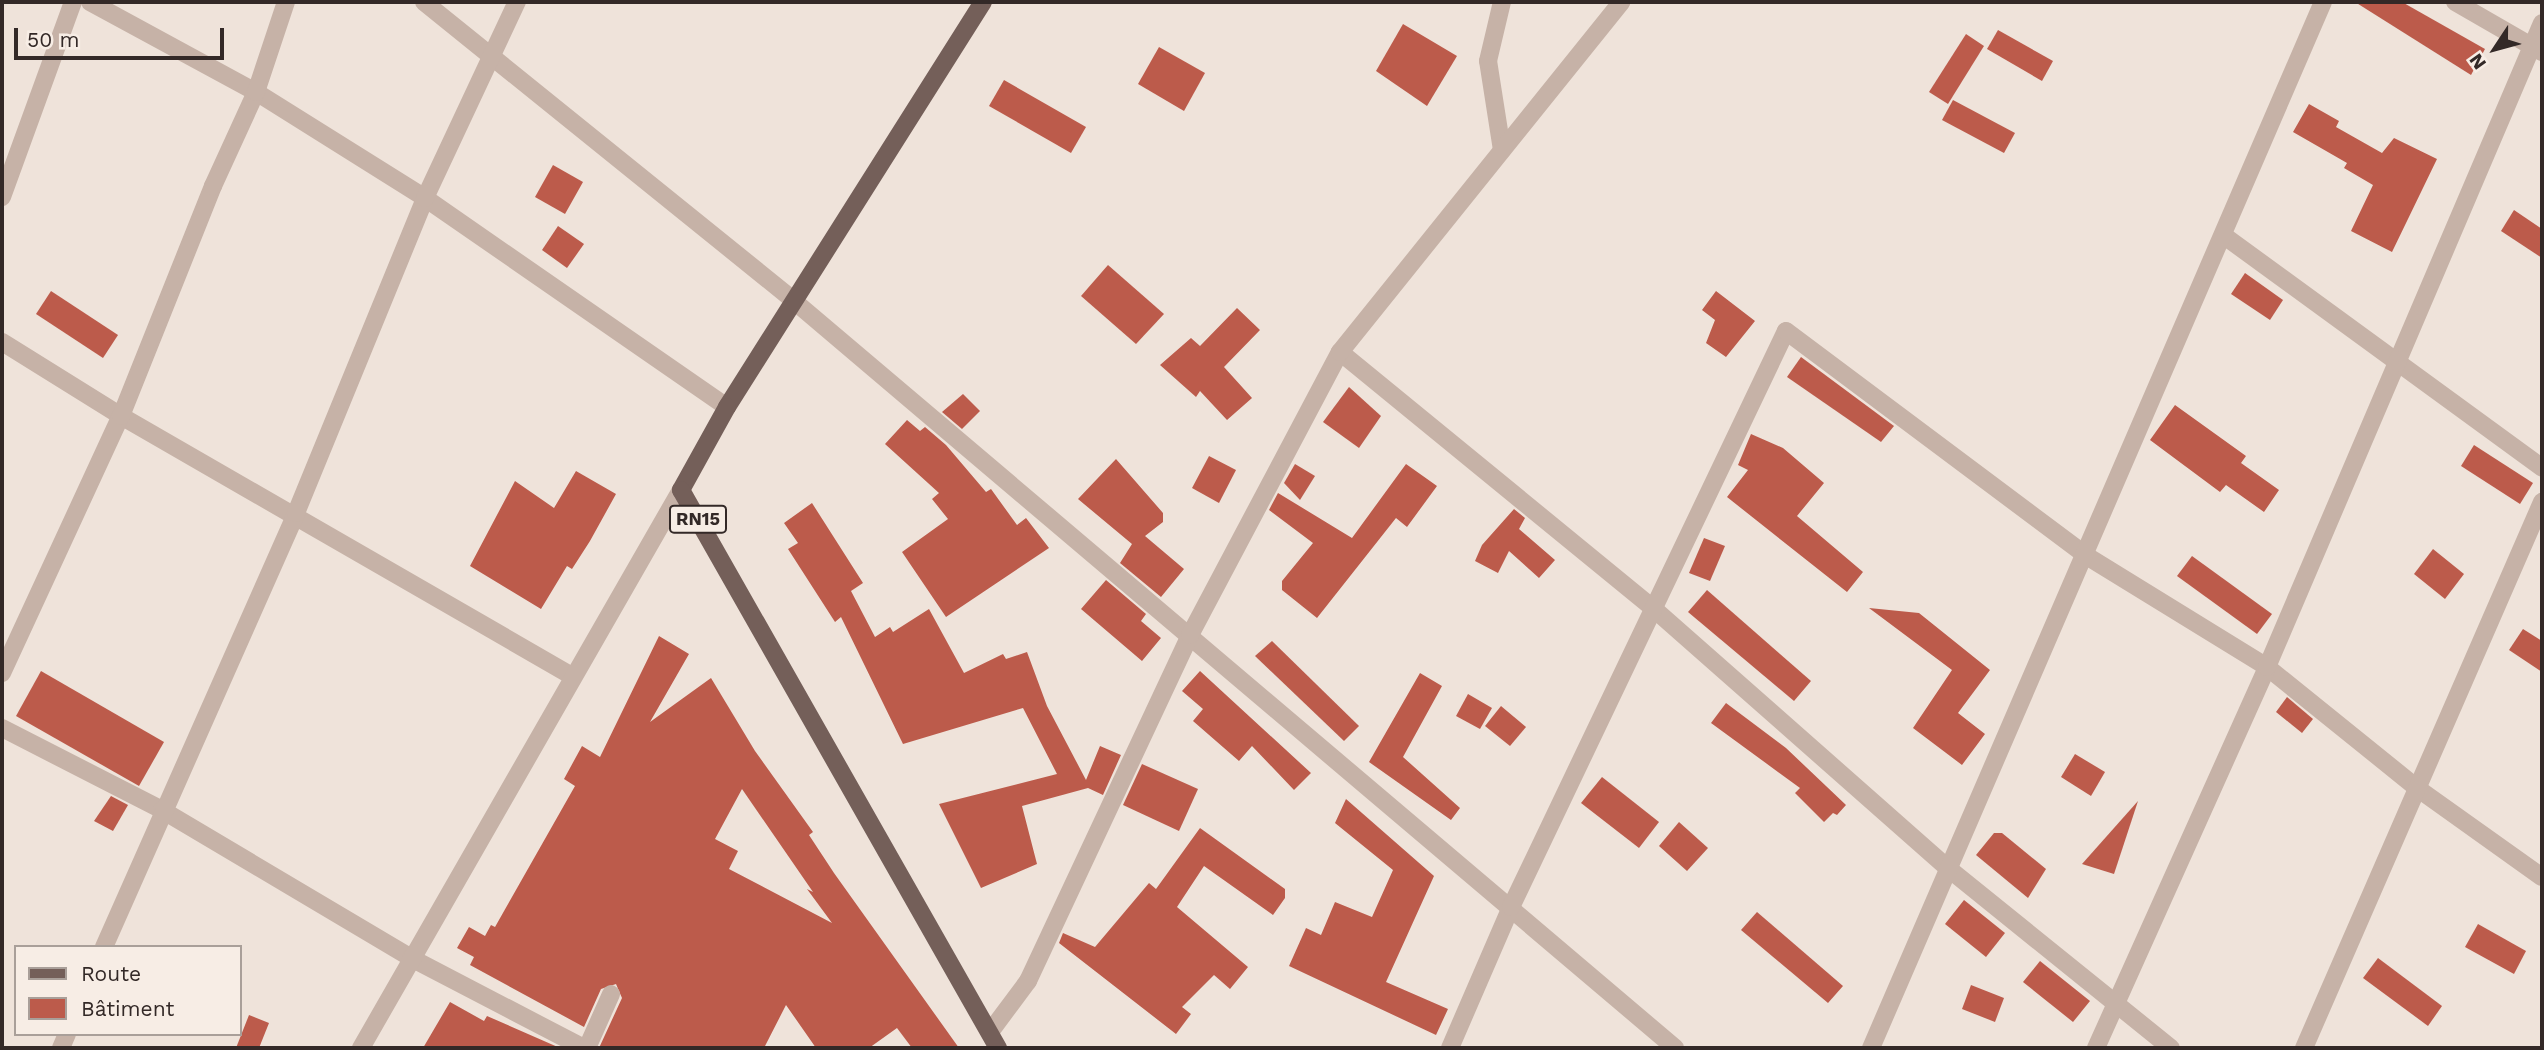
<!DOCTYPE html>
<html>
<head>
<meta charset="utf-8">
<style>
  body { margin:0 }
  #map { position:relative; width:2544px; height:1050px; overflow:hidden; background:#efe3da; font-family:"Work Sans",sans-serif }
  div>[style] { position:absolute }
  .building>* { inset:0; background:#bc5b4b }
  .minor>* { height:18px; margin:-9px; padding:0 9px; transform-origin:9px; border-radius:9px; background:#c6b2a7 }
  .major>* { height:18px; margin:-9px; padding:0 9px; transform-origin:9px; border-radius:9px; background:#745f59 }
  span { translate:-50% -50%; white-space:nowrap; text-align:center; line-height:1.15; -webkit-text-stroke:5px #f7ede5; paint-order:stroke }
  .shield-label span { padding:2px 5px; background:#f7ede5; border:2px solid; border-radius:5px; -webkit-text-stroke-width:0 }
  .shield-label { font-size:18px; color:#332927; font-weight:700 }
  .frame { position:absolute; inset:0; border:4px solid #332927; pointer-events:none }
  .legend { position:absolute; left:14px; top:945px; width:228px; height:91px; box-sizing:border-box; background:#f7ede5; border:2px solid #a99f99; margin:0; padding:9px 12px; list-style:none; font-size:21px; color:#332927 }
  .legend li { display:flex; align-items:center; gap:14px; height:35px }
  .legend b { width:35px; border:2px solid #a99f99 }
  .north { position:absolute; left:2460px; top:14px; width:70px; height:70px; -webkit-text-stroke:5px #f7ede5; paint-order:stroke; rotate:234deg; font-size:19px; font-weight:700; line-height:28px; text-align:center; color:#332927 }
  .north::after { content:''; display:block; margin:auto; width:24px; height:32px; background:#332927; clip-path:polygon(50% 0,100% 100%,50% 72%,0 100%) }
  .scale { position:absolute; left:14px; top:28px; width:210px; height:32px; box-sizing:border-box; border:4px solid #332927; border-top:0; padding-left:9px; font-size:21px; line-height:24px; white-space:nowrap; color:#332927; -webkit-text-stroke:5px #f7ede5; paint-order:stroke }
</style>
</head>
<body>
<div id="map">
  <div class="building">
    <div style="clip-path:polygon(2355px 2px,2402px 2px,2485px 49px,2471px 75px)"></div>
    <div style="clip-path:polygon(1403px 24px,1457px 56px,1427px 106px,1376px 71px)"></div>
    <div style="clip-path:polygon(1998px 30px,2053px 61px,2042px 81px,1987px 49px)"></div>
    <div style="clip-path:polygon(1966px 34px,1984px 46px,1948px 104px,1929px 92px)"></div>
    <div style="clip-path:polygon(1159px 47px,1205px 73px,1184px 111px,1138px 84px)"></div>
    <div style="clip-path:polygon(1004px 80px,1086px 127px,1071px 153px,989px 106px)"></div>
    <div style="clip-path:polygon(1953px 100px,2015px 133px,2004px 153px,1942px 120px)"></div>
    <div style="clip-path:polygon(2309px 104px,2339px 121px,2336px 127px,2382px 153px,2394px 138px,2437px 159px,2392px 252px,2351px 231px,2373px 185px,2344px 168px,2347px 163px,2293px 132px)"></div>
    <div style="clip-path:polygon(553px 165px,583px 182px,565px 214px,535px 197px)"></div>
    <div style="clip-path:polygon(2514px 210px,2542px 229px,2542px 258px,2501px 231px)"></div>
    <div style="clip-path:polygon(558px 226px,584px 244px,567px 268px,542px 250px)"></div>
    <div style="clip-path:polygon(1108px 265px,1164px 314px,1136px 344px,1081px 296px)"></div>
    <div style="clip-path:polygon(2245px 273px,2283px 300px,2270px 320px,2231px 294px)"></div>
    <div style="clip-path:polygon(51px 291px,118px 335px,103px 358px,36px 314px)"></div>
    <div style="clip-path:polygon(1716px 291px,1755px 321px,1726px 357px,1706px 343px,1715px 320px,1702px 310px)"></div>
    <div style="clip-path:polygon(1237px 308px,1260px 330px,1224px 367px,1252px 398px,1227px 420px,1200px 391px,1196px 397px,1160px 365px,1191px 338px,1200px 346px)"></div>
    <div style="clip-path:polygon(1801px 357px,1894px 426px,1881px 442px,1787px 377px)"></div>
    <div style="clip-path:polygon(1349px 387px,1381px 416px,1359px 448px,1323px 422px)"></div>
    <div style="clip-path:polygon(963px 394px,980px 411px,962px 429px,942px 412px)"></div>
    <div style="clip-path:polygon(2175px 405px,2246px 456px,2241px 463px,2279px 490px,2264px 512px,2226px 485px,2220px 492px,2150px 440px)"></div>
    <div style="clip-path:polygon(907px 420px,920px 431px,925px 427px,946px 445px,986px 492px,991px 489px,1017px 525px,1026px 518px,1049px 548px,946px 617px,902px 552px,948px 519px,932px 499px,939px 493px,885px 444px)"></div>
    <div style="clip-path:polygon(1751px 434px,1783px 448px,1824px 483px,1797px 516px,1863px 572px,1847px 592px,1727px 497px,1748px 470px,1738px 465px)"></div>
    <div style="clip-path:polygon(2474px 445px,2533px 483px,2520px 504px,2461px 466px)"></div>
    <div style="clip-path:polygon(1209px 456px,1236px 470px,1219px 503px,1192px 488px)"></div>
    <div style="clip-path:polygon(1116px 459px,1163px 513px,1163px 522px,1145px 536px,1184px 569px,1161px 597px,1120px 563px,1132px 544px,1078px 499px)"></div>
    <div style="clip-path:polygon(1295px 464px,1315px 476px,1300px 500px,1284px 483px)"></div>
    <div style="clip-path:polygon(1406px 464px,1437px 486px,1407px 527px,1396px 518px,1317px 618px,1282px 590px,1282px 581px,1313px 543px,1269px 510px,1278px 493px,1352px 538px)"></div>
    <div style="clip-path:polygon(576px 471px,616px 494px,590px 541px,572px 569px,567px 566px,541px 609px,470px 566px,515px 481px,554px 508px)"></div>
    <div style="clip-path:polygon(812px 503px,863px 583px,851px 591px,875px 637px,890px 627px,893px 632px,929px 609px,964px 673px,1003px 654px,1006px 659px,1027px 652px,1047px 706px,1086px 780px,1100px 746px,1121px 755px,1103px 795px,1088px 788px,1022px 806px,1037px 864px,981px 888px,939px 804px,1057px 774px,1023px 708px,903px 744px,841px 617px,835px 622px,788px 549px,798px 543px,784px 523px)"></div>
    <div style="clip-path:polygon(1514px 509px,1525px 518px,1519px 529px,1555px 560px,1539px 578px,1509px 551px,1498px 573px,1475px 561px,1482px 545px)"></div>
    <div style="clip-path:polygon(1704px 538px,1725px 546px,1710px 581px,1689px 573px)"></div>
    <div style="clip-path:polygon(2433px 549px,2464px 574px,2445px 599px,2414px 574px)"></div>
    <div style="clip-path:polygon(2192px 556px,2272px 614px,2257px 634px,2177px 576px)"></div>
    <div style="clip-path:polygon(1106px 580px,1146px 614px,1141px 621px,1161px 638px,1142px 661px,1081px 609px)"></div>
    <div style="clip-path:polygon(1707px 590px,1811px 681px,1794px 701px,1688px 612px)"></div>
    <div style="clip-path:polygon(1869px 608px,1919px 613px,1990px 670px,1958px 713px,1985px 734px,1962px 765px,1913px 728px,1952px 670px)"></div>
    <div style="clip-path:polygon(2523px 629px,2542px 641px,2542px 672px,2509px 650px)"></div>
    <div style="clip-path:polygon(evenodd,659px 636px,689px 654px,650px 722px,711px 678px,755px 751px,813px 832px,809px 835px,834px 873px,959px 1048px,912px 1048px,897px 1028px,869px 1048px,816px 1048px,786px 1005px,764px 1048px,599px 1048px,622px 998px,616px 984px,601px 989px,584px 1027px,470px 965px,474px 957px,457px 948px,469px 927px,485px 936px,491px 925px,495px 927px,575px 786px,564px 779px,582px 746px,600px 757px,659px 636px,742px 789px,813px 892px,807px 889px,832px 923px,729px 869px,738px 851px,715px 839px,742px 789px)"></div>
    <div style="clip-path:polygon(1272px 641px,1359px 726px,1344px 741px,1255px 656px)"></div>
    <div style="clip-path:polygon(41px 671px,164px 742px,139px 786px,16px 716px)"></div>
    <div style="clip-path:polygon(1200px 671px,1311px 773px,1294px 790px,1252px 746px,1239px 761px,1193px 721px,1203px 709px,1182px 691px)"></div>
    <div style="clip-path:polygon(1420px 673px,1442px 686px,1403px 757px,1460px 808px,1451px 820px,1369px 762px)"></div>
    <div style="clip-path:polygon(1468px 694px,1492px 708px,1480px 729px,1456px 716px)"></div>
    <div style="clip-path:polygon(2287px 697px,2313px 719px,2302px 733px,2276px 712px)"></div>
    <div style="clip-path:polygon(1726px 703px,1786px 748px,1846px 805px,1837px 815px,1833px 813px,1824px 822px,1795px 793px,1800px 788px,1711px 723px)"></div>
    <div style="clip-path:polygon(1501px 706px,1526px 727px,1510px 746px,1485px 726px)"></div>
    <div style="clip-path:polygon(2075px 754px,2105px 772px,2091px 796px,2061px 777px)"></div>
    <div style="clip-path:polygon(1142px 764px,1198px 789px,1179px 831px,1123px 805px)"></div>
    <div style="clip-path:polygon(1602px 777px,1659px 822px,1639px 848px,1581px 803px)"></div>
    <div style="clip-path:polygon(111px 796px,128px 805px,113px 831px,94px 821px)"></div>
    <div style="clip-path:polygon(1346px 799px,1434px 876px,1386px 982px,1448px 1009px,1436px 1035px,1289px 966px,1306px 928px,1321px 935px,1335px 902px,1372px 917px,1393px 870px,1335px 823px)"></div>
    <div style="clip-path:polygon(2138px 801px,2114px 874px,2082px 864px)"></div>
    <div style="clip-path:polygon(1679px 822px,1708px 848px,1687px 871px,1659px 846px)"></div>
    <div style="clip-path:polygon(1200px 828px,1285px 889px,1285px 898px,1273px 915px,1204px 866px,1177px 907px,1248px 967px,1230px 989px,1214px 975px,1182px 1007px,1191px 1014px,1176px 1034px,1059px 943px,1063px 933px,1095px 947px,1149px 883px,1156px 889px)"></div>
    <div style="clip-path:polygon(1994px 833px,2002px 833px,2046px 869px,2028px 898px,1976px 855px)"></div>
    <div style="clip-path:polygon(1964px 900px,2005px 933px,1986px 957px,1945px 924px)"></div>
    <div style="clip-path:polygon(1757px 912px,1843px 986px,1828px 1003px,1741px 930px)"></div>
    <div style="clip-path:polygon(2478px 924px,2526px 951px,2514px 974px,2465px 947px)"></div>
    <div style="clip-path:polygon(2378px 958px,2442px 1006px,2428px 1026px,2363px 978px)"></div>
    <div style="clip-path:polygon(2040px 961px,2090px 1001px,2073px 1022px,2023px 982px)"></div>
    <div style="clip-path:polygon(1971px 985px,2004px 998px,1995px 1022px,1962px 1009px)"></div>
    <div style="clip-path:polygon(450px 1002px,484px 1021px,487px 1016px,560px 1048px,423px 1048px)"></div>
    <div style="clip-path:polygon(249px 1015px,269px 1023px,259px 1048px,236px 1048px)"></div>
  </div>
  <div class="minor">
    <div style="left:90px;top:2px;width:189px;rotate:28.5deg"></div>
    <div style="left:256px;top:92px;width:199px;rotate:32.1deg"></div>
    <div style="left:425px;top:198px;width:367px;rotate:34.7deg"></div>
    <div style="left:424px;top:2px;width:476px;rotate:38.9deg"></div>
    <div style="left:794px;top:301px;width:1155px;rotate:40.29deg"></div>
    <div style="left:2455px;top:2px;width:100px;rotate:29.9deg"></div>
    <div style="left:1502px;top:150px;width:90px;rotate:-98.9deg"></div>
    <div style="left:1488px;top:61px;width:61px;rotate:-76.7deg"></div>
    <div style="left:2px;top:197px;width:208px;rotate:-70deg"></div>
    <div style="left:2223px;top:235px;width:395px;rotate:36.1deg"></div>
    <div style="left:2px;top:342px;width:140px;rotate:31.9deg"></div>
    <div style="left:121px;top:416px;width:521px;rotate:29.96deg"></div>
    <div style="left:1340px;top:352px;width:406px;rotate:39.3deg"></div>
    <div style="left:1654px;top:609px;width:393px;rotate:41.4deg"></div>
    <div style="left:1949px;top:869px;width:285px;rotate:38.9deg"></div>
    <div style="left:2px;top:673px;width:283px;rotate:-65.2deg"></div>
    <div style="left:121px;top:416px;width:248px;rotate:-68.2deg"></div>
    <div style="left:213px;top:186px;width:103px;rotate:-65.4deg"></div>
    <div style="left:256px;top:92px;width:95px;rotate:-71.6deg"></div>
    <div style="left:2px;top:728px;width:180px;rotate:27.1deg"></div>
    <div style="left:162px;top:810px;width:290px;rotate:30.7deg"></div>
    <div style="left:411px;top:958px;width:195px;rotate:27.5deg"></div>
    <div style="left:104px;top:947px;width:475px;rotate:-66.1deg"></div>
    <div style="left:296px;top:513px;width:340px;rotate:-67.7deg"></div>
    <div style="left:425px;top:198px;width:217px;rotate:-64.9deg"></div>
    <div style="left:990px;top:1032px;width:64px;rotate:-53.3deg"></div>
    <div style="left:1028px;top:981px;width:382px;rotate:-64.9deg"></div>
    <div style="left:1190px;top:635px;width:320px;rotate:-62.1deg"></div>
    <div style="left:1340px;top:352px;width:449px;rotate:-51.2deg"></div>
    <div style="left:61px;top:1048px;width:15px;rotate:-67deg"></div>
    <div style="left:361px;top:1048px;width:643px;rotate:-60.17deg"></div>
    <div style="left:587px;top:1048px;width:59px;rotate:-66deg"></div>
    <div style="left:1450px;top:1048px;width:154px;rotate:-66.6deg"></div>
    <div style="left:1511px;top:907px;width:638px;rotate:-64.48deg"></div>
    <div style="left:1786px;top:331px;width:374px;rotate:36.8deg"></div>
    <div style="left:2085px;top:555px;width:214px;rotate:31.6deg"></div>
    <div style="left:2267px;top:667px;width:193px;rotate:38.9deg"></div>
    <div style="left:2417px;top:788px;width:153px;rotate:35.5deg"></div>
    <div style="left:1871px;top:1048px;width:1139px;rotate:-66.63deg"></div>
    <div style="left:2096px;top:1048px;width:418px;rotate:-65.8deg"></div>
    <div style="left:2267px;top:667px;width:700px;rotate:-66.88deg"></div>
    <div style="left:2304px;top:1048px;width:596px;rotate:-66.45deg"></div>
  </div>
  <div class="major">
    <div style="left:983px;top:2px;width:479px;rotate:122.3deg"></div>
    <div style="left:727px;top:407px;width:95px;rotate:119deg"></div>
    <div style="left:681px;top:490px;width:642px;rotate:60.4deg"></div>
  </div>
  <div class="shield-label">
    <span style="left:698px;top:519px">RN15</span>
  </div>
  <div class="frame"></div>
  <ul class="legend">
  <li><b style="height:9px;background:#745f59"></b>Route</li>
  <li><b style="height:19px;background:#bc5b4b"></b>Bâtiment</li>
  </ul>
  <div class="north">N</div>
  <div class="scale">50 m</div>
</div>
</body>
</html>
